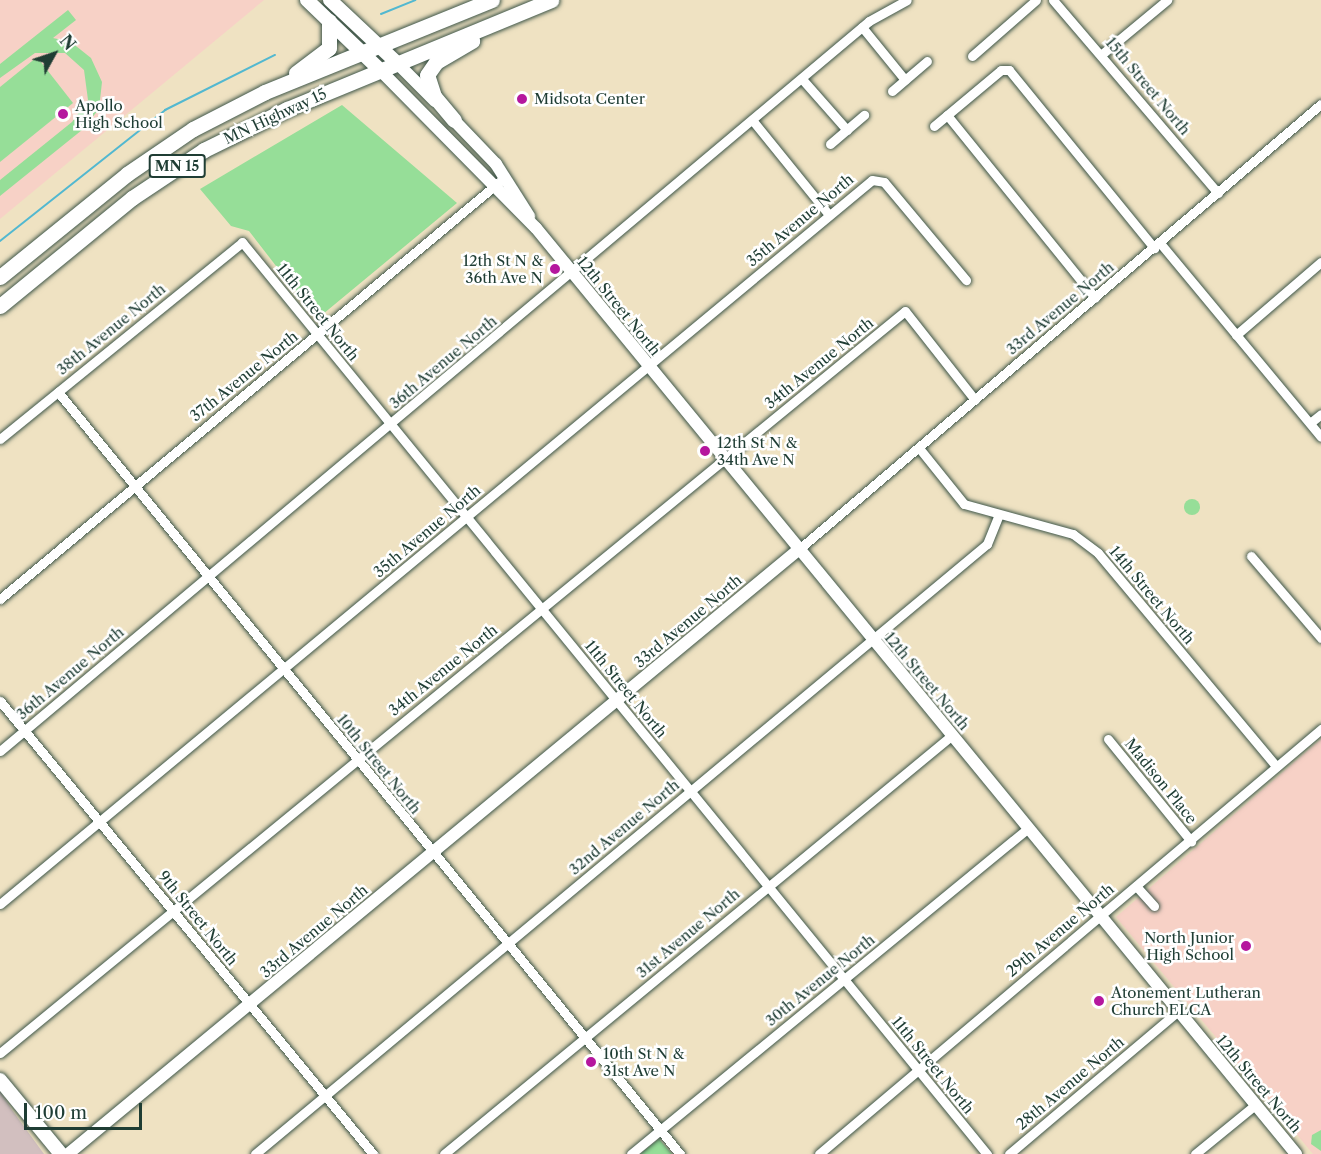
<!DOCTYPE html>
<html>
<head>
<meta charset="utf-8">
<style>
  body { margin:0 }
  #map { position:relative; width:1321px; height:1154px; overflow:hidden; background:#efe2c2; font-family:"Libre Caslon Text",serif }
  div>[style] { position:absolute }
  .built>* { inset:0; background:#f7d1c6 }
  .industrial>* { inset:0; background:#d2bfbf }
  .green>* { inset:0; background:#96de98 }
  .round { border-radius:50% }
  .stream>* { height:2px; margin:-1px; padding:0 1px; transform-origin:1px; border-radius:1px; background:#52b8d0 }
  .roads { filter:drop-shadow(0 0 2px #3e5649) drop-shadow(0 0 2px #3e5649) }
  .minor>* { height:9px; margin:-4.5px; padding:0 4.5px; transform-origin:4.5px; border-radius:4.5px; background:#fff }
  .tertiary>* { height:12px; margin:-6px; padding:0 6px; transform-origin:6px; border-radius:6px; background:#fff }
  .secondary>* { height:14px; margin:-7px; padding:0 7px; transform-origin:7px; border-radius:7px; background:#fff }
  .trunk>* { height:15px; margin:-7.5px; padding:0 7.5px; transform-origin:7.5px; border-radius:7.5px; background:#fff }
  .dots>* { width:16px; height:16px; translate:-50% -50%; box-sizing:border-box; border:3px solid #fff; border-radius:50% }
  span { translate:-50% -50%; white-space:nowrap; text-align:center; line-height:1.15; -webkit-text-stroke:5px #fff; paint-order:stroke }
  .shield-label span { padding:2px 4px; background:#fff; border:2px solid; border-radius:4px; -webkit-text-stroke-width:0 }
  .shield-label { font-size:14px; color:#1f3d34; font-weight:700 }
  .street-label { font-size:15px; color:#1f3d34 }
  .poi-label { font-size:15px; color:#1f3d34 }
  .left { translate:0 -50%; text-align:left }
  .right { translate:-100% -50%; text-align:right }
  .north { position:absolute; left:24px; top:24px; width:60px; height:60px; -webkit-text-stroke:4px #fff; paint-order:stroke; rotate:50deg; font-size:16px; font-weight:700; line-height:24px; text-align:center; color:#1f3d34 }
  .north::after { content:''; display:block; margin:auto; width:21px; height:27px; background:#1f3d34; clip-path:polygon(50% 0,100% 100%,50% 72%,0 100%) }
  .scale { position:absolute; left:24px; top:1103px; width:118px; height:27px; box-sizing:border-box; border:3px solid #1f3d34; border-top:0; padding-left:8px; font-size:18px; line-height:21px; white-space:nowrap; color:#1f3d34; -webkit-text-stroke:4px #fff; paint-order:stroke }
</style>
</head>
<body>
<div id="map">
  <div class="built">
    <div style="clip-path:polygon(0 0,264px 0,0 219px)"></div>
    <div style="clip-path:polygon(1321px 739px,1321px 1154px,1313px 1154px,1116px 917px)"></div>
  </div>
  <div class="industrial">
    <div style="clip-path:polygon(0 1091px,12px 1110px,44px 1154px,0 1154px)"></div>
  </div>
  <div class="green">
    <div style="clip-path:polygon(68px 10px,76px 20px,53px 38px,71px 42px,91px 58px,102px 82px,99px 109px,82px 130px,0 196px,0 180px,72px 122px,88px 100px,84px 70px,65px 53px,35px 53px,0 78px,0 64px)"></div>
    <div style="clip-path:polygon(37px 57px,73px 103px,0 162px,0 87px)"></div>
    <div style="clip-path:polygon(342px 105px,457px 203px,317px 319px,249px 231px,231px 226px,200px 189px)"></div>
    <div class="round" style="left:1184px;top:499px;width:16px;height:16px"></div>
    <div style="clip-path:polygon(1321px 1130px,1321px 1151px,1311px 1144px,1312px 1135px)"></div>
    <div style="clip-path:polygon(659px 1139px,672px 1154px,640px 1154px,655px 1142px)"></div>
  </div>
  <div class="stream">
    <div style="left:381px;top:14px;width:37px;rotate:-22deg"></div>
    <div style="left:0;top:241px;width:211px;rotate:-38.4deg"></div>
    <div style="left:165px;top:110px;width:123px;rotate:-26.6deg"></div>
  </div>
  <div class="roads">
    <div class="minor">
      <div style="left:1053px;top:0;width:254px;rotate:49.5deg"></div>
      <div style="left:862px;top:27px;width:68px;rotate:50.9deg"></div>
      <div style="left:1102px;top:54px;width:85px;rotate:-39.7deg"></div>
      <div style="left:972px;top:56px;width:85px;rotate:-41.2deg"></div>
      <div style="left:802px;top:79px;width:68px;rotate:48.6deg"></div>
      <div style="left:892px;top:91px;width:46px;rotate:-40.6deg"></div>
      <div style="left:947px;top:115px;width:235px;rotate:51deg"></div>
      <div style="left:753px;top:121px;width:121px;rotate:51deg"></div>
      <div style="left:934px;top:126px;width:87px;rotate:-39.9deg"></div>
      <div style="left:1001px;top:70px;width:8px"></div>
      <div style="left:1009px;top:70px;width:230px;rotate:50.8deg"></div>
      <div style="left:830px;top:144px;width:45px;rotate:-40.5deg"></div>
      <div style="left:1160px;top:243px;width:252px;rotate:50.3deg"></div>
      <div style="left:1236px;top:335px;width:112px;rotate:-40.7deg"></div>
      <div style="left:58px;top:392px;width:984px;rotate:50.78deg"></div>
      <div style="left:1310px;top:423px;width:14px;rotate:-39deg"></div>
      <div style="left:0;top:439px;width:312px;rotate:-39.1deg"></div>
      <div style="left:242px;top:242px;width:1178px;rotate:50.76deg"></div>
      <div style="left:919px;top:448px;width:72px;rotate:51.2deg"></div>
      <div style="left:964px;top:504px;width:113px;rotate:15.4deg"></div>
      <div style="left:1073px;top:534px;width:31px;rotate:37deg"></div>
      <div style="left:1098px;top:553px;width:278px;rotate:50.1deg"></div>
      <div style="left:798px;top:550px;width:687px;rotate:-40.46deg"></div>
      <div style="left:1251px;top:556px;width:108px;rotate:49.5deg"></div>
      <div style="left:0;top:599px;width:650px;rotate:-39.88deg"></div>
      <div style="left:0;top:701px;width:587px;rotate:50.53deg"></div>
      <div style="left:1108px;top:739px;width:132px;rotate:50.9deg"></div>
      <div style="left:0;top:751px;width:1135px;rotate:-40.03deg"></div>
      <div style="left:869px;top:21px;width:43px;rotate:-28.9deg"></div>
      <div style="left:1136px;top:886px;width:27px;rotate:48deg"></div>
      <div style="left:0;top:904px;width:1133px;rotate:-39.7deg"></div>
      <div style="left:872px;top:180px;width:12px;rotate:9deg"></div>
      <div style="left:884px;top:182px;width:128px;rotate:50.1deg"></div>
      <div style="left:0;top:1053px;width:1170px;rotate:-39.35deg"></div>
      <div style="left:905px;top:311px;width:113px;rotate:51.8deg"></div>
      <div style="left:255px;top:1154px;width:953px;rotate:-39.81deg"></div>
      <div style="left:987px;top:544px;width:31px;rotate:-68deg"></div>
      <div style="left:444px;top:1154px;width:657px;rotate:-39.5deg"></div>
      <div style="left:631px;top:1154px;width:512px;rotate:-39.38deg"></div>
      <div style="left:819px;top:1154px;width:658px;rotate:-40.25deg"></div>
      <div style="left:1009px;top:1154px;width:221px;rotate:-40.2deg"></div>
      <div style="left:1195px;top:1154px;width:77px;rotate:-39.2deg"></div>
    </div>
    <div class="tertiary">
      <div style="left:397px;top:63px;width:54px;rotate:45deg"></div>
      <div style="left:380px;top:70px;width:222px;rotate:45.4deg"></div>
      <div style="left:536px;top:228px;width:1198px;rotate:50.62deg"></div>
      <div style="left:449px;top:115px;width:68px;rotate:46.2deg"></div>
      <div style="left:496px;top:164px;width:62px;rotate:57.6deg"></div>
      <div style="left:68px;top:1154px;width:947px;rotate:-39.6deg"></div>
    </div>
    <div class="secondary">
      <div style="left:307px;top:0;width:101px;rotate:43.8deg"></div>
      <div style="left:330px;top:0;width:92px;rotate:43.2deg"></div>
      <div style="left:0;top:1080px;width:96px;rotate:50.5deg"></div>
    </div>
    <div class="trunk">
      <div style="left:296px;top:73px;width:41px;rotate:-37.1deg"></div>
      <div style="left:329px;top:48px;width:27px;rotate:-90deg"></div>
      <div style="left:454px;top:120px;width:31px;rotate:-130deg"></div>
      <div style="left:434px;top:96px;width:22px;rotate:-108deg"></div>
      <div style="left:427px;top:75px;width:16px;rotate:-55deg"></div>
      <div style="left:436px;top:62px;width:42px;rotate:-30.3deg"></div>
      <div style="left:0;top:277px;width:164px;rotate:-39deg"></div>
      <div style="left:127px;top:174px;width:80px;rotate:-34.3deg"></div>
      <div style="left:193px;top:129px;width:81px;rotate:-27.2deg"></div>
      <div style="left:265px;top:92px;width:245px;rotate:-22.1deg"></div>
      <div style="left:0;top:306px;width:171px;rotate:-39.3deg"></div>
      <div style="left:132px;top:198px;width:87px;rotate:-33.7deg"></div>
      <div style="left:204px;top:150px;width:93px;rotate:-26.3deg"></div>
      <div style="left:287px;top:109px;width:286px;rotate:-22.4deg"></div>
    </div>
  </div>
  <div class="dots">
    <div style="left:522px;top:99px;background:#b5179e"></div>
    <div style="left:63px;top:114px;background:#b5179e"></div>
    <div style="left:555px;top:269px;background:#b5179e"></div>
    <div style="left:705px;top:451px;background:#b5179e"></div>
    <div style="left:1246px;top:946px;background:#b5179e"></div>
    <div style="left:1099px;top:1001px;background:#b5179e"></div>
    <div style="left:591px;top:1062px;background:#b5179e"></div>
  </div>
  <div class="shield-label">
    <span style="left:177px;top:166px">MN 15</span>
  </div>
  <div class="street-label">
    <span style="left:1148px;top:86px;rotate:50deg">15th Street North</span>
    <span style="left:275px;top:116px;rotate:-25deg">MN Highway 15</span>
    <span style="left:800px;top:220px;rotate:-40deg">35th Avenue North</span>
    <span style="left:619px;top:306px;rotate:51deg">12th Street North</span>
    <span style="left:1060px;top:308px;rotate:-40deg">33rd Avenue North</span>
    <span style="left:318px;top:312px;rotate:51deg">11th Street North</span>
    <span style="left:111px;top:329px;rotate:-39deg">38th Avenue North</span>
    <span style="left:443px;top:362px;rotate:-40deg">36th Avenue North</span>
    <span style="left:819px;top:363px;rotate:-39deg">34th Avenue North</span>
    <span style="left:244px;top:376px;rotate:-39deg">37th Avenue North</span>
    <span style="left:427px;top:531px;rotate:-40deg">35th Avenue North</span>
    <span style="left:1152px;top:595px;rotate:50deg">14th Street North</span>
    <span style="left:688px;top:621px;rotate:-40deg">33rd Avenue North</span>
    <span style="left:443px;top:670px;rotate:-39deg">34th Avenue North</span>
    <span style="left:70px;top:673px;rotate:-40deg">36th Avenue North</span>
    <span style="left:927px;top:681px;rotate:50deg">12th Street North</span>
    <span style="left:626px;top:689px;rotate:51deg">11th Street North</span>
    <span style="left:379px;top:764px;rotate:51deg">10th Street North</span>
    <span style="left:1161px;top:781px;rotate:51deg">Madison Place</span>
    <span style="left:624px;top:827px;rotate:-40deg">32nd Avenue North</span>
    <span style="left:198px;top:918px;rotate:51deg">9th Street North</span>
    <span style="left:1060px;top:930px;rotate:-40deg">29th Avenue North</span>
    <span style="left:314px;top:931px;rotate:-40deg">33rd Avenue North</span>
    <span style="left:688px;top:933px;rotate:-40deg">31st Avenue North</span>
    <span style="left:820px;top:980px;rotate:-39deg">30th Avenue North</span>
    <span style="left:933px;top:1065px;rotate:51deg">11th Street North</span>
    <span style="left:1070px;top:1083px;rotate:-40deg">28th Avenue North</span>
    <span style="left:1259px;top:1084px;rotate:50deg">12th Street North</span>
  </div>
  <div class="poi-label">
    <span class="left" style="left:534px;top:99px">Midsota Center</span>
    <span class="left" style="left:75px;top:114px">Apollo<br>High School</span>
    <span class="right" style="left:543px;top:269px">12th St N &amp;<br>36th Ave N</span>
    <span class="left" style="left:717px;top:451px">12th St N &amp;<br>34th Ave N</span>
    <span class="right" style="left:1234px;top:946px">North Junior<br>High School</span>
    <span class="left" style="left:1111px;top:1001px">Atonement Lutheran<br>Church ELCA</span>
    <span class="left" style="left:603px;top:1062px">10th St N &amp;<br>31st Ave N</span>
  </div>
  <div class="north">N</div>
  <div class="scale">100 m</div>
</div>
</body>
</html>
